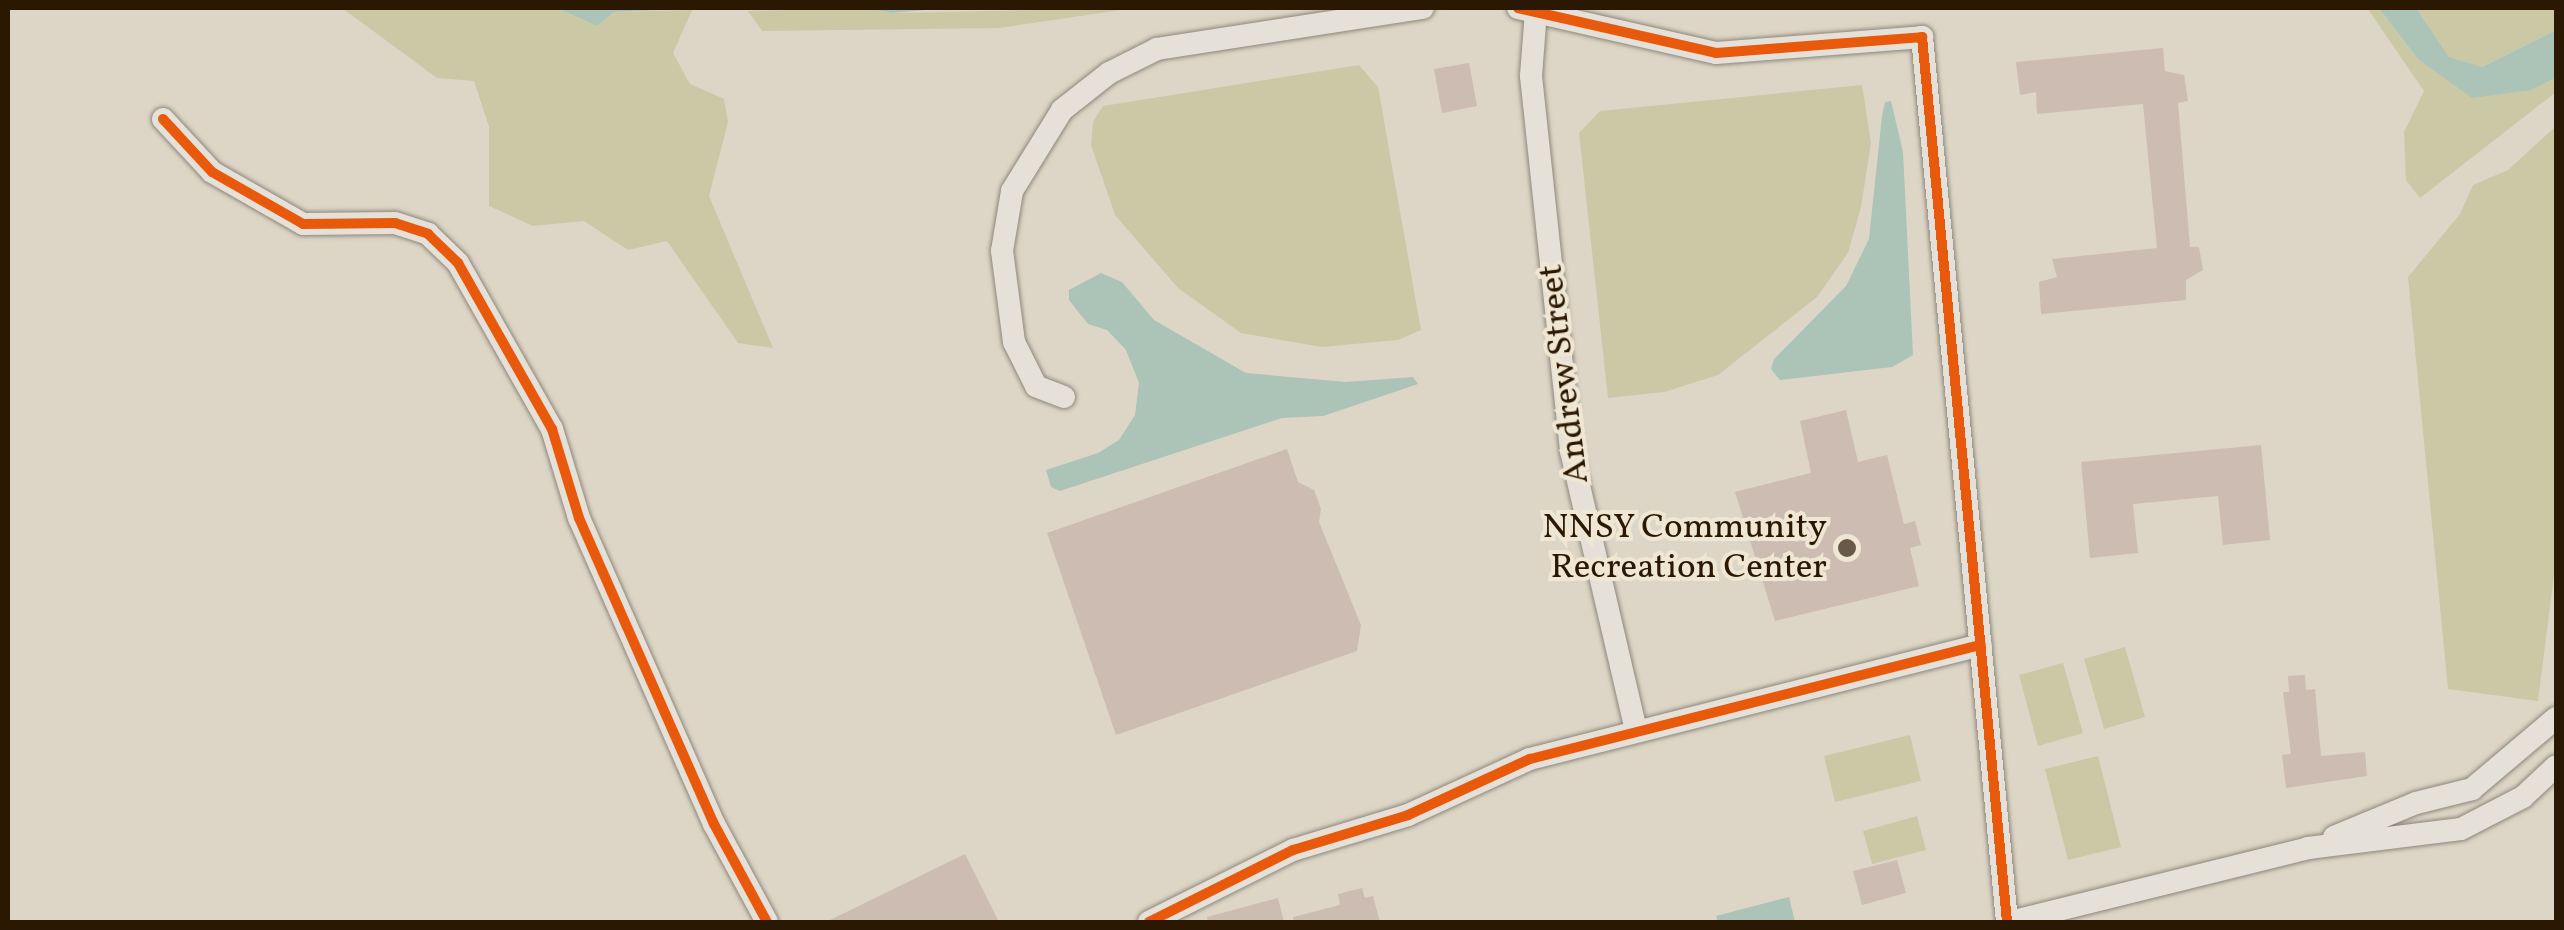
<!DOCTYPE html>
<html>
<head>
<meta charset="utf-8">
<style>
  body { margin:0 }
  #map { position:relative; width:2564px; height:930px; overflow:hidden; background:#ddd6c6; font-family:Vollkorn,serif }
  div>[style] { position:absolute }
  .green>* { inset:0; background:#cbc8a6 }
  .water>* { inset:0; background:#acc3b7 }
  .building>* { inset:0; background:#ccbcb2 }
  .roads { filter:drop-shadow(0 0 2px #8d877b) drop-shadow(0 0 2px #8d877b) }
  .minor>* { height:22px; margin:-11px; padding:0 11px; transform-origin:11px; border-radius:11px; background:#e5e1d9 }
  .cycleway>* { height:10px; margin:-5px; padding:0 5px; transform-origin:5px; border-radius:5px; background:#e8590c }
  .dots>* { width:28px; height:28px; translate:-50% -50%; box-sizing:border-box; border:5px solid #efe7d3; border-radius:50% }
  span { translate:-50% -50%; white-space:nowrap; text-align:center; line-height:1.15; -webkit-text-stroke:8px #efe7d3; paint-order:stroke }
  .street-label { font-size:35px; color:#2b1802 }
  .poi-label { font-size:35px; color:#2b1802 }
  .right { translate:-100% -50%; text-align:right }
  .frame { position:absolute; inset:0; border:10px solid #2b1802; pointer-events:none }
</style>
</head>
<body>
<div id="map">
  <div class="green">
    <div style="clip-path:polygon(342px 8px,557px 8px,597px 26px,614px 12px,692px 10px,673px 53px,690px 84px,724px 99px,728px 122px,709px 196px,773px 348px,738px 343px,667px 241px,628px 250px,584px 221px,533px 226px,489px 206px,489px 127px,474px 81px,437px 78px)"></div>
    <div style="clip-path:polygon(866px 8px,892px 13px,1134px 8px,1000px 28px,762px 31px,748px 11px)"></div>
    <div style="clip-path:polygon(2367px 8px,2379px 8px,2418px 59px,2531px 90px,2556px 78px,2556px 92px,2420px 198px,2406px 180px,2404px 132px,2424px 91px)"></div>
    <div style="clip-path:polygon(2416px 8px,2556px 8px,2556px 30px,2482px 67px,2449px 57px)"></div>
    <div style="clip-path:polygon(1359px 65px,1378px 87px,1421px 330px,1398px 340px,1322px 347px,1241px 333px,1178px 288px,1115px 215px,1091px 145px,1093px 122px,1103px 106px)"></div>
    <div style="clip-path:polygon(1862px 85px,1871px 143px,1861px 207px,1848px 253px,1817px 297px,1718px 375px,1664px 392px,1608px 398px,1579px 133px,1600px 111px)"></div>
    <div style="clip-path:polygon(2556px 126px,2556px 559px,2538px 701px,2448px 689px,2408px 277px,2460px 214px,2473px 185px,2508px 170px)"></div>
    <div style="clip-path:polygon(2125px 647px,2145px 717px,2104px 729px,2084px 659px)"></div>
    <div style="clip-path:polygon(2063px 663px,2083px 733px,2038px 746px,2019px 675px)"></div>
    <div style="clip-path:polygon(1910px 735px,1921px 781px,1835px 802px,1824px 756px)"></div>
    <div style="clip-path:polygon(2098px 756px,2121px 847px,2068px 860px,2045px 769px)"></div>
    <div style="clip-path:polygon(1917px 816px,1926px 850px,1872px 864px,1863px 831px)"></div>
  </div>
  <div class="water">
    <div style="clip-path:polygon(557px 8px,949px 8px,892px 13px,866px 8px,661px 10px,614px 12px,597px 26px)"></div>
    <div style="clip-path:polygon(2379px 8px,2416px 8px,2449px 57px,2482px 67px,2556px 30px,2556px 78px,2531px 90px,2472px 98px,2418px 59px)"></div>
    <div style="clip-path:polygon(1891px 101px,1903px 152px,1913px 355px,1892px 367px,1780px 380px,1771px 369px,1774px 359px,1846px 286px,1869px 239px,1882px 116px,1885px 102px)"></div>
    <div style="clip-path:polygon(1101px 273px,1122px 282px,1154px 320px,1246px 373px,1346px 382px,1413px 377px,1418px 384px,1323px 416px,1282px 418px,1060px 491px,1051px 487px,1046px 470px,1098px 453px,1119px 440px,1135px 415px,1139px 383px,1126px 350px,1107px 330px,1088px 324px,1069px 300px,1069px 290px)"></div>
    <div style="clip-path:polygon(1789px 897px,1795px 922px,1718px 922px,1716px 916px)"></div>
  </div>
  <div class="building">
    <div style="clip-path:polygon(2163px 48px,2165px 71px,2184px 75px,2188px 101px,2178px 103px,2190px 247px,2199px 247px,2203px 270px,2186px 280px,2186px 300px,2041px 314px,2039px 282px,2057px 277px,2052px 259px,2157px 248px,2143px 104px,2037px 114px,2036px 92px,2020px 95px,2016px 62px)"></div>
    <div style="clip-path:polygon(1469px 63px,1477px 106px,1442px 113px,1434px 69px)"></div>
    <div style="clip-path:polygon(1846px 410px,1858px 462px,1887px 455px,1904px 524px,1915px 521px,1921px 545px,1910px 548px,1919px 586px,1775px 621px,1735px 492px,1811px 473px,1800px 421px)"></div>
    <div style="clip-path:polygon(2261px 445px,2270px 540px,2223px 545px,2218px 496px,2133px 504px,2138px 553px,2090px 558px,2081px 462px)"></div>
    <div style="clip-path:polygon(1287px 449px,1298px 482px,1314px 490px,1321px 509px,1319px 522px,1361px 625px,1357px 651px,1116px 735px,1047px 533px)"></div>
    <div style="clip-path:polygon(2305px 675px,2306px 690px,2315px 689px,2321px 756px,2365px 752px,2367px 776px,2286px 788px,2282px 755px,2291px 754px,2283px 692px,2289px 692px,2288px 676px)"></div>
    <div style="clip-path:polygon(965px 854px,999px 922px,826px 922px)"></div>
    <div style="clip-path:polygon(1897px 860px,1906px 893px,1862px 905px,1853px 871px)"></div>
    <div style="clip-path:polygon(1362px 888px,1365px 898px,1373px 896px,1380px 922px,1294px 922px,1293px 917px,1340px 905px,1338px 894px)"></div>
    <div style="clip-path:polygon(1278px 898px,1284px 922px,1208px 922px,1207px 917px)"></div>
  </div>
  <div class="roads">
    <div class="minor">
      <div style="left:1518px;top:8px;width:203px;rotate:12.8deg"></div>
      <div style="left:1716px;top:53px;width:207px;rotate:-4.4deg"></div>
      <div style="left:1922px;top:37px;width:889px;rotate:84.51deg"></div>
      <div style="left:1536px;top:11px;width:65px;rotate:94.4deg"></div>
      <div style="left:1531px;top:76px;width:377px;rotate:83.9deg"></div>
      <div style="left:1571px;top:451px;width:287px;rotate:76.9deg"></div>
      <div style="left:163px;top:119px;width:72px;rotate:47.2deg"></div>
      <div style="left:212px;top:172px;width:105px;rotate:29.7deg"></div>
      <div style="left:303px;top:224px;width:92px;rotate:-0.6deg"></div>
      <div style="left:395px;top:223px;width:35px;rotate:18deg"></div>
      <div style="left:428px;top:234px;width:42px;rotate:44deg"></div>
      <div style="left:458px;top:263px;width:191px;rotate:60.5deg"></div>
      <div style="left:552px;top:429px;width:93px;rotate:73.1deg"></div>
      <div style="left:579px;top:518px;width:334px;rotate:66.2deg"></div>
      <div style="left:714px;top:824px;width:111px;rotate:61.6deg"></div>
      <div style="left:1064px;top:397px;width:30px;rotate:-159deg"></div>
      <div style="left:1036px;top:386px;width:49px;rotate:-116.6deg"></div>
      <div style="left:1014px;top:342px;width:92px;rotate:-97.5deg"></div>
      <div style="left:1002px;top:251px;width:61px;rotate:-80.5deg"></div>
      <div style="left:1012px;top:191px;width:95px;rotate:-58.3deg"></div>
      <div style="left:1062px;top:110px;width:60px;rotate:-38.2deg"></div>
      <div style="left:1109px;top:73px;width:54px;rotate:-26.6deg"></div>
      <div style="left:1157px;top:49px;width:269px;rotate:-8.8deg"></div>
      <div style="left:2334px;top:837px;width:89px;rotate:-22.5deg"></div>
      <div style="left:2416px;top:803px;width:58px;rotate:-14deg"></div>
      <div style="left:2472px;top:789px;width:110px;rotate:-40.2deg"></div>
      <div style="left:1149px;top:922px;width:161px;rotate:-26.6deg"></div>
      <div style="left:1293px;top:850px;width:120px;rotate:-16.9deg"></div>
      <div style="left:1408px;top:815px;width:134px;rotate:-24.7deg"></div>
      <div style="left:1530px;top:759px;width:465px;rotate:-14.2deg"></div>
      <div style="left:2010px;top:922px;width:307px;rotate:-13.9deg"></div>
      <div style="left:2308px;top:848px;width:154px;rotate:-7.1deg"></div>
      <div style="left:2461px;top:829px;width:70px;rotate:-27.3deg"></div>
      <div style="left:2523px;top:797px;width:45px;rotate:-43.2deg"></div>
    </div>
  </div>
  <div class="cycleway">
    <div style="left:1518px;top:8px;width:203px;rotate:12.8deg"></div>
    <div style="left:1716px;top:53px;width:207px;rotate:-4.4deg"></div>
    <div style="left:1922px;top:37px;width:889px;rotate:84.51deg"></div>
    <div style="left:163px;top:119px;width:72px;rotate:47.2deg"></div>
    <div style="left:212px;top:172px;width:105px;rotate:29.7deg"></div>
    <div style="left:303px;top:224px;width:92px;rotate:-0.6deg"></div>
    <div style="left:395px;top:223px;width:35px;rotate:18deg"></div>
    <div style="left:428px;top:234px;width:42px;rotate:44deg"></div>
    <div style="left:458px;top:263px;width:191px;rotate:60.5deg"></div>
    <div style="left:552px;top:429px;width:93px;rotate:73.1deg"></div>
    <div style="left:579px;top:518px;width:334px;rotate:66.2deg"></div>
    <div style="left:714px;top:824px;width:111px;rotate:61.6deg"></div>
    <div style="left:1149px;top:922px;width:161px;rotate:-26.6deg"></div>
    <div style="left:1293px;top:850px;width:120px;rotate:-16.9deg"></div>
    <div style="left:1408px;top:815px;width:134px;rotate:-24.7deg"></div>
    <div style="left:1530px;top:759px;width:465px;rotate:-14.2deg"></div>
  </div>
  <div class="dots">
    <div style="left:1847px;top:548px;background:#695a47"></div>
  </div>
  <div class="street-label">
    <span style="left:1565px;top:374px;rotate:-97deg">Andrew Street</span>
  </div>
  <div class="poi-label">
    <span class="right" style="left:1827px;top:548px">NNSY Community<br>Recreation Center</span>
  </div>
  <div class="frame"></div>
</div>
</body>
</html>
